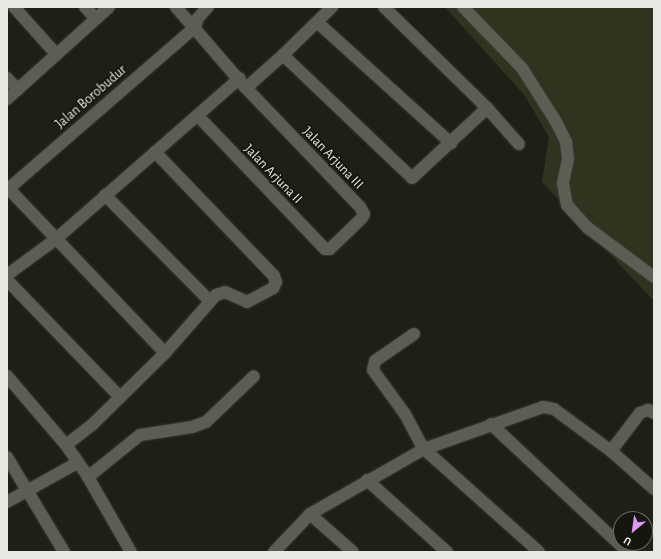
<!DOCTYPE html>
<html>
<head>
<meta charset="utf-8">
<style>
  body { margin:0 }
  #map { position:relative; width:661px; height:559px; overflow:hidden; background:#1e1f17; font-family:"Alegreya Sans",sans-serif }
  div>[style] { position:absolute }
  .green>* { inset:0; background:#31331f }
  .roads { filter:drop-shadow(0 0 1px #393a35) drop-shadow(0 0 1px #393a35) }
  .street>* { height:12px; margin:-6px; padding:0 6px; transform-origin:6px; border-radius:6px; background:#5c5d53 }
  span { translate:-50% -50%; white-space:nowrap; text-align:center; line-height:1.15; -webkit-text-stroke:3.5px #15160e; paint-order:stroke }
  .street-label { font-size:14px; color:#e7e8e2 }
  .frame { position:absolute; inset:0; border:8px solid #e7e8e2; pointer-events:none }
  .north { position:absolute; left:613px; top:511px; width:40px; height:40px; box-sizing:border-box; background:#15160e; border:1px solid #696a63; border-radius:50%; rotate:209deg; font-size:11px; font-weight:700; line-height:16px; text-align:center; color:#e7e8e2 }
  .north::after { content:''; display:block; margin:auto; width:14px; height:18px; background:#dd99f3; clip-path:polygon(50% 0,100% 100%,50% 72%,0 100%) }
</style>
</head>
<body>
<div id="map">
  <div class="green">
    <div style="clip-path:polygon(445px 7px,654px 7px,654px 301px,542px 182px,549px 137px,525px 96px)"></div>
  </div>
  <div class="roads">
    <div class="street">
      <div style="left:14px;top:7px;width:64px;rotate:48.1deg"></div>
      <div style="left:85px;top:7px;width:16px;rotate:47deg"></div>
      <div style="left:176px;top:7px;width:107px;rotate:49.2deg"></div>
      <div style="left:246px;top:88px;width:165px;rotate:46.2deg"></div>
      <div style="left:360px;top:207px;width:8px;rotate:60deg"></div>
      <div style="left:364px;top:214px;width:4px;rotate:117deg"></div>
      <div style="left:362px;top:218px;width:45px;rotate:135.9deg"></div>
      <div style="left:330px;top:249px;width:5px;rotate:180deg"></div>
      <div style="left:325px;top:249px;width:184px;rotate:-133.7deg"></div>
      <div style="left:384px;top:7px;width:144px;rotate:44.4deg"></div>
      <div style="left:487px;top:108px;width:48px;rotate:48.4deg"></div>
      <div style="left:463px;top:7px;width:85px;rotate:46deg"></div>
      <div style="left:522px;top:68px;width:62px;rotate:57.6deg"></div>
      <div style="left:555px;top:120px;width:25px;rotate:63deg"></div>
      <div style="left:566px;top:142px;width:17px;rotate:83deg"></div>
      <div style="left:568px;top:159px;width:25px;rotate:102deg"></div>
      <div style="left:563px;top:183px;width:22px;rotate:80deg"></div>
      <div style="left:567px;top:205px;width:31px;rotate:48deg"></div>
      <div style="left:588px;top:228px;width:82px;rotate:36.6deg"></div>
      <div style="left:317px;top:22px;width:181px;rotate:42.1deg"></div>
      <div style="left:283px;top:55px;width:178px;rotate:43.6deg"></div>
      <div style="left:412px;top:178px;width:103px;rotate:-43deg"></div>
      <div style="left:7px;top:78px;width:16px;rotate:47deg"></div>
      <div style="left:246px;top:88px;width:50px;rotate:-41.7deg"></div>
      <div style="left:283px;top:55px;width:69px;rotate:-44.4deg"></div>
      <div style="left:7px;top:99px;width:137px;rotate:-42deg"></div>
      <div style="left:7px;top:187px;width:229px;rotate:46.4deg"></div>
      <div style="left:7px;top:190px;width:249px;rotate:-40.9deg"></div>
      <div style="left:195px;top:27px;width:9px;rotate:-72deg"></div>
      <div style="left:198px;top:18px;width:15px;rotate:-48deg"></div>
      <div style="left:105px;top:195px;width:149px;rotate:45.3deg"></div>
      <div style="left:7px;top:275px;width:61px;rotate:-36.3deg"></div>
      <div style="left:56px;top:239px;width:244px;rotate:-41.2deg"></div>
      <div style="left:7px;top:280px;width:163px;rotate:46deg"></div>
      <div style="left:414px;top:334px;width:47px;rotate:145.3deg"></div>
      <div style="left:375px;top:361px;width:9px;rotate:103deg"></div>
      <div style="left:373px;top:370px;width:54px;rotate:54deg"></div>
      <div style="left:405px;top:414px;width:40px;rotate:62deg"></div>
      <div style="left:424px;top:449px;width:154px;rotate:41.8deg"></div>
      <div style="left:7px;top:376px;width:91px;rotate:49.5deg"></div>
      <div style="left:66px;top:445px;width:39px;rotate:55deg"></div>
      <div style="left:88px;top:477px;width:86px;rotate:60.2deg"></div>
      <div style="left:491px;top:424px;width:187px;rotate:43.1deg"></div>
      <div style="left:66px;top:445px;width:33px;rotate:-38deg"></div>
      <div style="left:92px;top:425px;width:103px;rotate:-44.6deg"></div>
      <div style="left:165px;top:353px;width:77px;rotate:-48.7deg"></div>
      <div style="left:216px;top:295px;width:9px;rotate:-18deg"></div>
      <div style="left:225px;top:292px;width:24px;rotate:24deg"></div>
      <div style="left:247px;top:302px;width:30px;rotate:-28deg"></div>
      <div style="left:273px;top:288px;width:7px;rotate:-63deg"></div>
      <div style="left:276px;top:282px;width:6px;rotate:-108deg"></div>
      <div style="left:274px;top:276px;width:172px;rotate:-133.8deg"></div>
      <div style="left:611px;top:451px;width:48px;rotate:-52.7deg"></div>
      <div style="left:640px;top:413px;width:9px;rotate:-21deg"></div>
      <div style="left:648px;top:410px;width:7px;rotate:27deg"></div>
      <div style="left:7px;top:457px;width:111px;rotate:59deg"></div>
      <div style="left:88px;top:477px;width:67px;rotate:-38.9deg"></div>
      <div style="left:140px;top:435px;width:53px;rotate:-8.7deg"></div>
      <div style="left:192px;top:427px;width:15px;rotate:-20deg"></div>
      <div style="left:206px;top:422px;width:66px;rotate:-43.8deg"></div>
      <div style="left:367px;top:480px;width:108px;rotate:42deg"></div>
      <div style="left:7px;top:502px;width:80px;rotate:-29.1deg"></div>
      <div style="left:310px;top:514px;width:57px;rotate:41.5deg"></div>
      <div style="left:274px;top:552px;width:52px;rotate:-46.5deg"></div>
      <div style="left:310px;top:514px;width:131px;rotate:-29.7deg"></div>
      <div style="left:424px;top:449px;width:126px;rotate:-19.4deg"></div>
      <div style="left:543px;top:407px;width:11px;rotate:10deg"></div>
      <div style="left:554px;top:409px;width:71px;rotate:36.4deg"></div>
      <div style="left:611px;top:451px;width:57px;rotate:41.5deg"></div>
    </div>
  </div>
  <div class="street-label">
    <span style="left:91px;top:97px;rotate:-41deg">Jalan Borobudur</span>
    <span style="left:333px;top:158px;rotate:46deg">Jalan Arjuna III</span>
    <span style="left:273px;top:174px;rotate:46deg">Jalan Arjuna II</span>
  </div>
  <div class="frame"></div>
  <div class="north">U</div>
</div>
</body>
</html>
